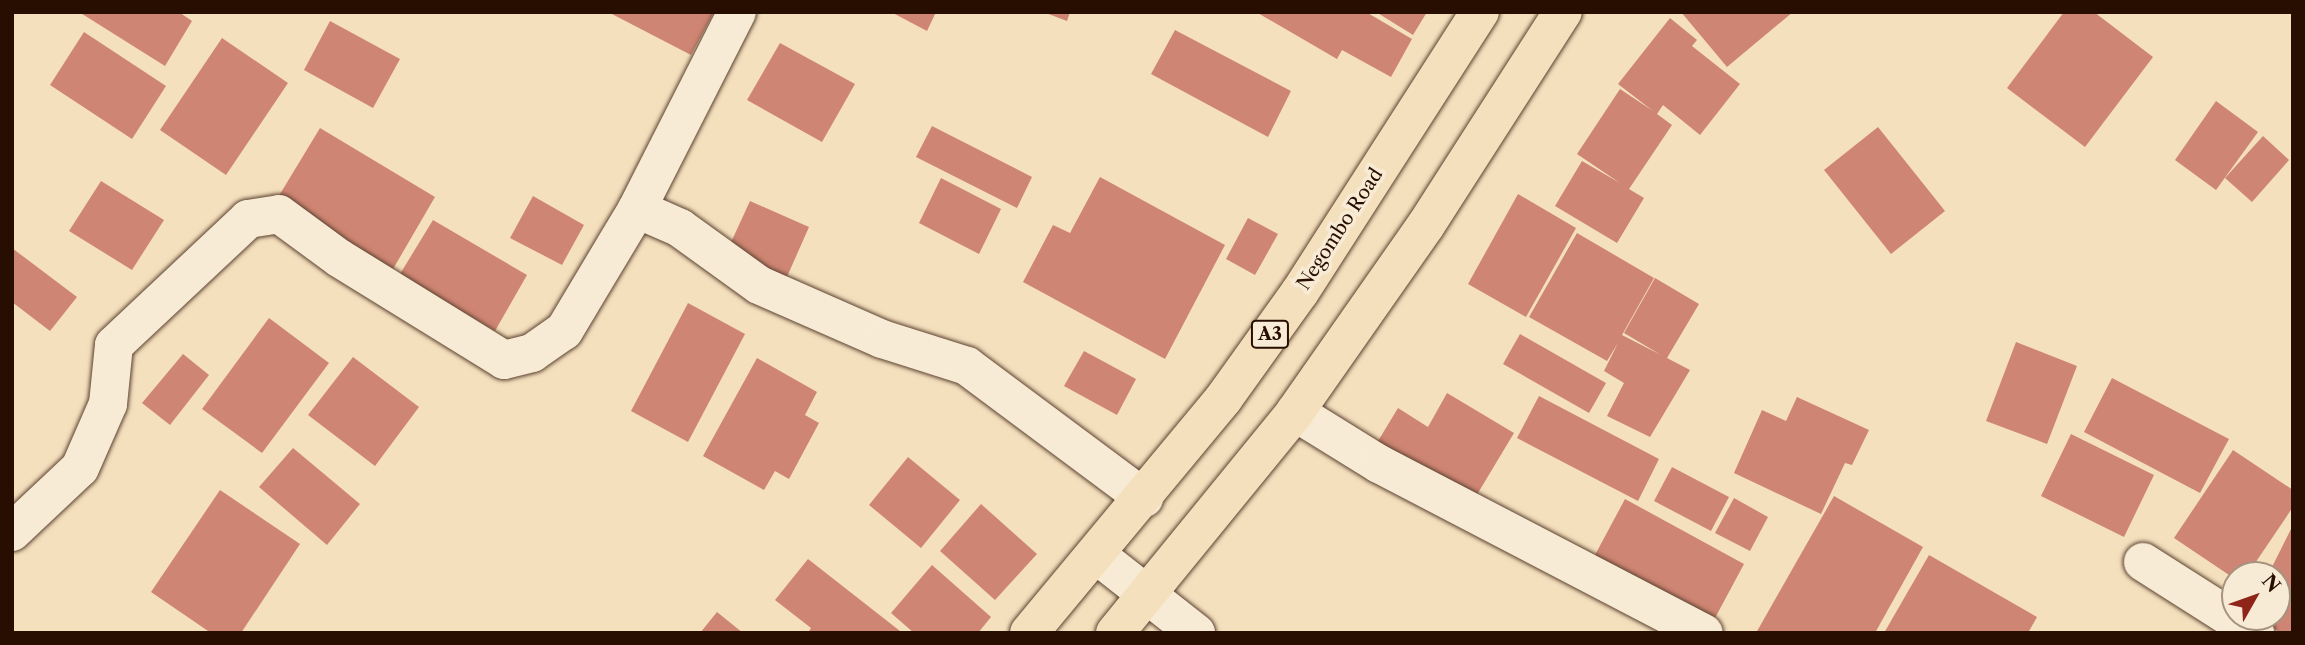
<!DOCTYPE html>
<html>
<head>
<meta charset="utf-8">
<style>
  body { margin:0 }
  #map { position:relative; width:2305px; height:645px; overflow:hidden; background:#f5e0be; font-family:"Libre Caslon Text",serif }
  div>[style] { position:absolute }
  .building>* { inset:0; background:#cf8573 }
  .roads { filter:drop-shadow(0 0 2px #5b4230) drop-shadow(0 0 2px #5b4230) }
  .minor>* { height:38px; margin:-19px; padding:0 19px; transform-origin:19px; border-radius:19px; background:#f8ebd5 }
  .highway>* { height:38px; margin:-19px; padding:0 19px; transform-origin:19px; border-radius:19px; background:#f5e0be }
  span { translate:-50% -50%; white-space:nowrap; text-align:center; line-height:1.15; -webkit-text-stroke:7px #f8ebd5; paint-order:stroke }
  .shield-label span { padding:2px 5px; background:#f8ebd5; border:2px solid; border-radius:5px; -webkit-text-stroke-width:0 }
  .shield-label { font-size:18px; color:#280e01; font-weight:700 }
  .street-label { font-size:19px; color:#280e01 }
  .frame { position:absolute; inset:0; border:14px solid #280e01; pointer-events:none }
  .north { position:absolute; left:2221px; top:561px; width:70px; height:70px; box-sizing:border-box; background:#f8ebd5; border:2px solid #a59380; border-radius:50%; rotate:50deg; font-size:19px; font-weight:700; line-height:28px; text-align:center; color:#280e01 }
  .north::after { content:''; display:block; margin:auto; width:24px; height:32px; background:#8f2418; clip-path:polygon(50% 0,100% 100%,50% 72%,0 100%) }
</style>
</head>
<body>
<div id="map">
  <div class="building">
    <div style="clip-path:polygon(79px 12px,179px 12px,192px 21px,165px 66px)"></div>
    <div style="clip-path:polygon(608px 12px,714px 12px,691px 55px)"></div>
    <div style="clip-path:polygon(891px 12px,936px 12px,927px 31px)"></div>
    <div style="clip-path:polygon(1043px 12px,1070px 12px,1067px 21px)"></div>
    <div style="clip-path:polygon(1256px 12px,1366px 12px,1412px 39px,1391px 77px,1342px 50px,1337px 59px)"></div>
    <div style="clip-path:polygon(1376px 12px,1427px 12px,1413px 35px)"></div>
    <div style="clip-path:polygon(1681px 12px,1793px 12px,1727px 67px)"></div>
    <div style="clip-path:polygon(2064px 12px,2094px 12px,2153px 57px,2085px 147px,2007px 88px)"></div>
    <div style="clip-path:polygon(1670px 18px,1697px 40px,1692px 46px,1740px 84px,1700px 135px,1663px 105px,1657px 114px,1672px 125px,1629px 189px,1644px 198px,1617px 243px,1555px 206px,1582px 161px,1620px 183px,1577px 154px,1620px 89px,1653px 111px,1618px 84px)"></div>
    <div style="clip-path:polygon(330px 21px,400px 59px,373px 108px,304px 70px)"></div>
    <div style="clip-path:polygon(1175px 30px,1291px 91px,1268px 137px,1151px 74px)"></div>
    <div style="clip-path:polygon(84px 32px,166px 86px,132px 139px,50px 85px)"></div>
    <div style="clip-path:polygon(222px 38px,288px 83px,226px 175px,160px 130px)"></div>
    <div style="clip-path:polygon(780px 43px,855px 84px,822px 142px,747px 100px)"></div>
    <div style="clip-path:polygon(2216px 101px,2258px 132px,2216px 190px,2175px 160px)"></div>
    <div style="clip-path:polygon(932px 126px,1032px 177px,1017px 208px,916px 157px)"></div>
    <div style="clip-path:polygon(1878px 127px,1945px 211px,1891px 254px,1824px 170px)"></div>
    <div style="clip-path:polygon(320px 128px,435px 197px,393px 269px,277px 199px)"></div>
    <div style="clip-path:polygon(2263px 136px,2289px 160px,2252px 202px,2225px 178px)"></div>
    <div style="clip-path:polygon(1100px 177px,1225px 245px,1165px 359px,1023px 282px,1053px 225px,1070px 233px)"></div>
    <div style="clip-path:polygon(941px 178px,1001px 209px,979px 254px,919px 223px)"></div>
    <div style="clip-path:polygon(101px 181px,164px 220px,132px 270px,69px 231px)"></div>
    <div style="clip-path:polygon(1518px 194px,1576px 228px,1526px 317px,1468px 284px)"></div>
    <div style="clip-path:polygon(533px 196px,584px 225px,562px 265px,510px 238px)"></div>
    <div style="clip-path:polygon(750px 201px,809px 227px,786px 279px,727px 251px)"></div>
    <div style="clip-path:polygon(1248px 218px,1278px 234px,1255px 275px,1226px 259px)"></div>
    <div style="clip-path:polygon(433px 220px,527px 275px,495px 331px,400px 274px)"></div>
    <div style="clip-path:polygon(1577px 233px,1654px 278px,1622px 335px,1661px 355px,1624px 333px,1655px 278px,1699px 304px,1667px 358px,1690px 370px,1650px 437px,1607px 416px,1624px 383px,1604px 371px,1618px 343px,1607px 361px,1529px 317px)"></div>
    <div style="clip-path:polygon(12px 248px,77px 297px,50px 331px,12px 302px)"></div>
    <div style="clip-path:polygon(688px 303px,745px 334px,688px 442px,631px 411px)"></div>
    <div style="clip-path:polygon(269px 318px,329px 363px,262px 453px,202px 409px)"></div>
    <div style="clip-path:polygon(1520px 334px,1606px 383px,1589px 413px,1503px 364px)"></div>
    <div style="clip-path:polygon(2016px 342px,2077px 366px,2047px 444px,1986px 421px)"></div>
    <div style="clip-path:polygon(1084px 351px,1136px 379px,1117px 415px,1064px 386px)"></div>
    <div style="clip-path:polygon(183px 354px,209px 375px,170px 425px,142px 403px)"></div>
    <div style="clip-path:polygon(353px 357px,419px 407px,375px 466px,308px 415px)"></div>
    <div style="clip-path:polygon(757px 358px,817px 392px,805px 415px,819px 423px,789px 479px,775px 471px,764px 490px,703px 456px)"></div>
    <div style="clip-path:polygon(2112px 378px,2229px 439px,2200px 493px,2084px 432px)"></div>
    <div style="clip-path:polygon(1447px 393px,1514px 433px,1472px 503px,1372px 451px,1398px 408px,1428px 427px)"></div>
    <div style="clip-path:polygon(1539px 396px,1659px 459px,1638px 501px,1517px 438px)"></div>
    <div style="clip-path:polygon(1797px 397px,1869px 430px,1852px 465px,1845px 463px,1821px 514px,1734px 473px,1762px 410px,1786px 421px)"></div>
    <div style="clip-path:polygon(2071px 434px,2154px 475px,2124px 537px,2041px 496px)"></div>
    <div style="clip-path:polygon(293px 448px,360px 504px,327px 545px,259px 487px)"></div>
    <div style="clip-path:polygon(2233px 450px,2293px 490px,2293px 507px,2247px 575px,2235px 579px,2174px 538px)"></div>
    <div style="clip-path:polygon(908px 457px,960px 500px,921px 548px,869px 505px)"></div>
    <div style="clip-path:polygon(1672px 467px,1729px 497px,1711px 531px,1654px 501px)"></div>
    <div style="clip-path:polygon(220px 490px,300px 544px,241px 633px,211px 633px,151px 592px)"></div>
    <div style="clip-path:polygon(1834px 496px,1923px 547px,1875px 633px,1756px 633px)"></div>
    <div style="clip-path:polygon(1734px 498px,1768px 517px,1750px 551px,1715px 533px)"></div>
    <div style="clip-path:polygon(1625px 499px,1744px 564px,1707px 633px,1588px 568px)"></div>
    <div style="clip-path:polygon(981px 504px,1037px 554px,995px 600px,940px 551px)"></div>
    <div style="clip-path:polygon(2293px 525px,2293px 633px,2282px 633px,2251px 617px,2277px 617px,2277px 575px,2268px 575px)"></div>
    <div style="clip-path:polygon(1929px 555px,2037px 617px,2028px 633px,1884px 633px)"></div>
    <div style="clip-path:polygon(808px 559px,900px 631px,899px 633px,808px 633px,811px 628px,775px 600px)"></div>
    <div style="clip-path:polygon(932px 565px,991px 617px,978px 633px,914px 633px,891px 613px)"></div>
    <div style="clip-path:polygon(717px 612px,743px 633px,700px 633px)"></div>
  </div>
  <div class="roads">
    <div class="minor">
      <div style="left:637px;top:209px;width:221px;rotate:-63.1deg"></div>
      <div style="left:1295px;top:412px;width:99px;rotate:31.8deg"></div>
      <div style="left:1379px;top:464px;width:366px;rotate:27.5deg"></div>
      <div style="left:12px;top:532px;width:93px;rotate:-43.3deg"></div>
      <div style="left:80px;top:468px;width:70px;rotate:-66.4deg"></div>
      <div style="left:108px;top:404px;width:59px;rotate:-84.2deg"></div>
      <div style="left:114px;top:345px;width:184px;rotate:-43.2deg"></div>
      <div style="left:248px;top:219px;width:31px;rotate:-9deg"></div>
      <div style="left:279px;top:214px;width:74px;rotate:36.3deg"></div>
      <div style="left:339px;top:258px;width:194px;rotate:31.7deg"></div>
      <div style="left:504px;top:360px;width:29px;rotate:-14deg"></div>
      <div style="left:532px;top:353px;width:39px;rotate:-35deg"></div>
      <div style="left:564px;top:331px;width:142px;rotate:-59.1deg"></div>
      <div style="left:637px;top:209px;width:47px;rotate:23.8deg"></div>
      <div style="left:680px;top:228px;width:97px;rotate:35.8deg"></div>
      <div style="left:759px;top:285px;width:134px;rotate:23.7deg"></div>
      <div style="left:882px;top:339px;width:89px;rotate:17.6deg"></div>
      <div style="left:967px;top:366px;width:221px;rotate:36.7deg"></div>
      <div style="left:1098px;top:556px;width:125px;rotate:38.2deg"></div>
      <div style="left:2143px;top:562px;width:133px;rotate:32.4deg"></div>
    </div>
    <div class="highway">
      <div style="left:1029px;top:633px;width:305px;rotate:-50.3deg"></div>
      <div style="left:1224px;top:398px;width:130px;rotate:-54.4deg"></div>
      <div style="left:1300px;top:292px;width:333px;rotate:-57.3deg"></div>
      <div style="left:1115px;top:633px;width:285px;rotate:-50.8deg"></div>
      <div style="left:1295px;top:412px;width:228px;rotate:-55deg"></div>
      <div style="left:1426px;top:225px;width:253px;rotate:-57.3deg"></div>
    </div>
  </div>
  <div class="shield-label">
    <span style="left:1270px;top:334px">A3</span>
  </div>
  <div class="street-label">
    <span style="left:1340px;top:229px;rotate:-57deg">Negombo Road</span>
  </div>
  <div class="frame"></div>
  <div class="north">N</div>
</div>
</body>
</html>
